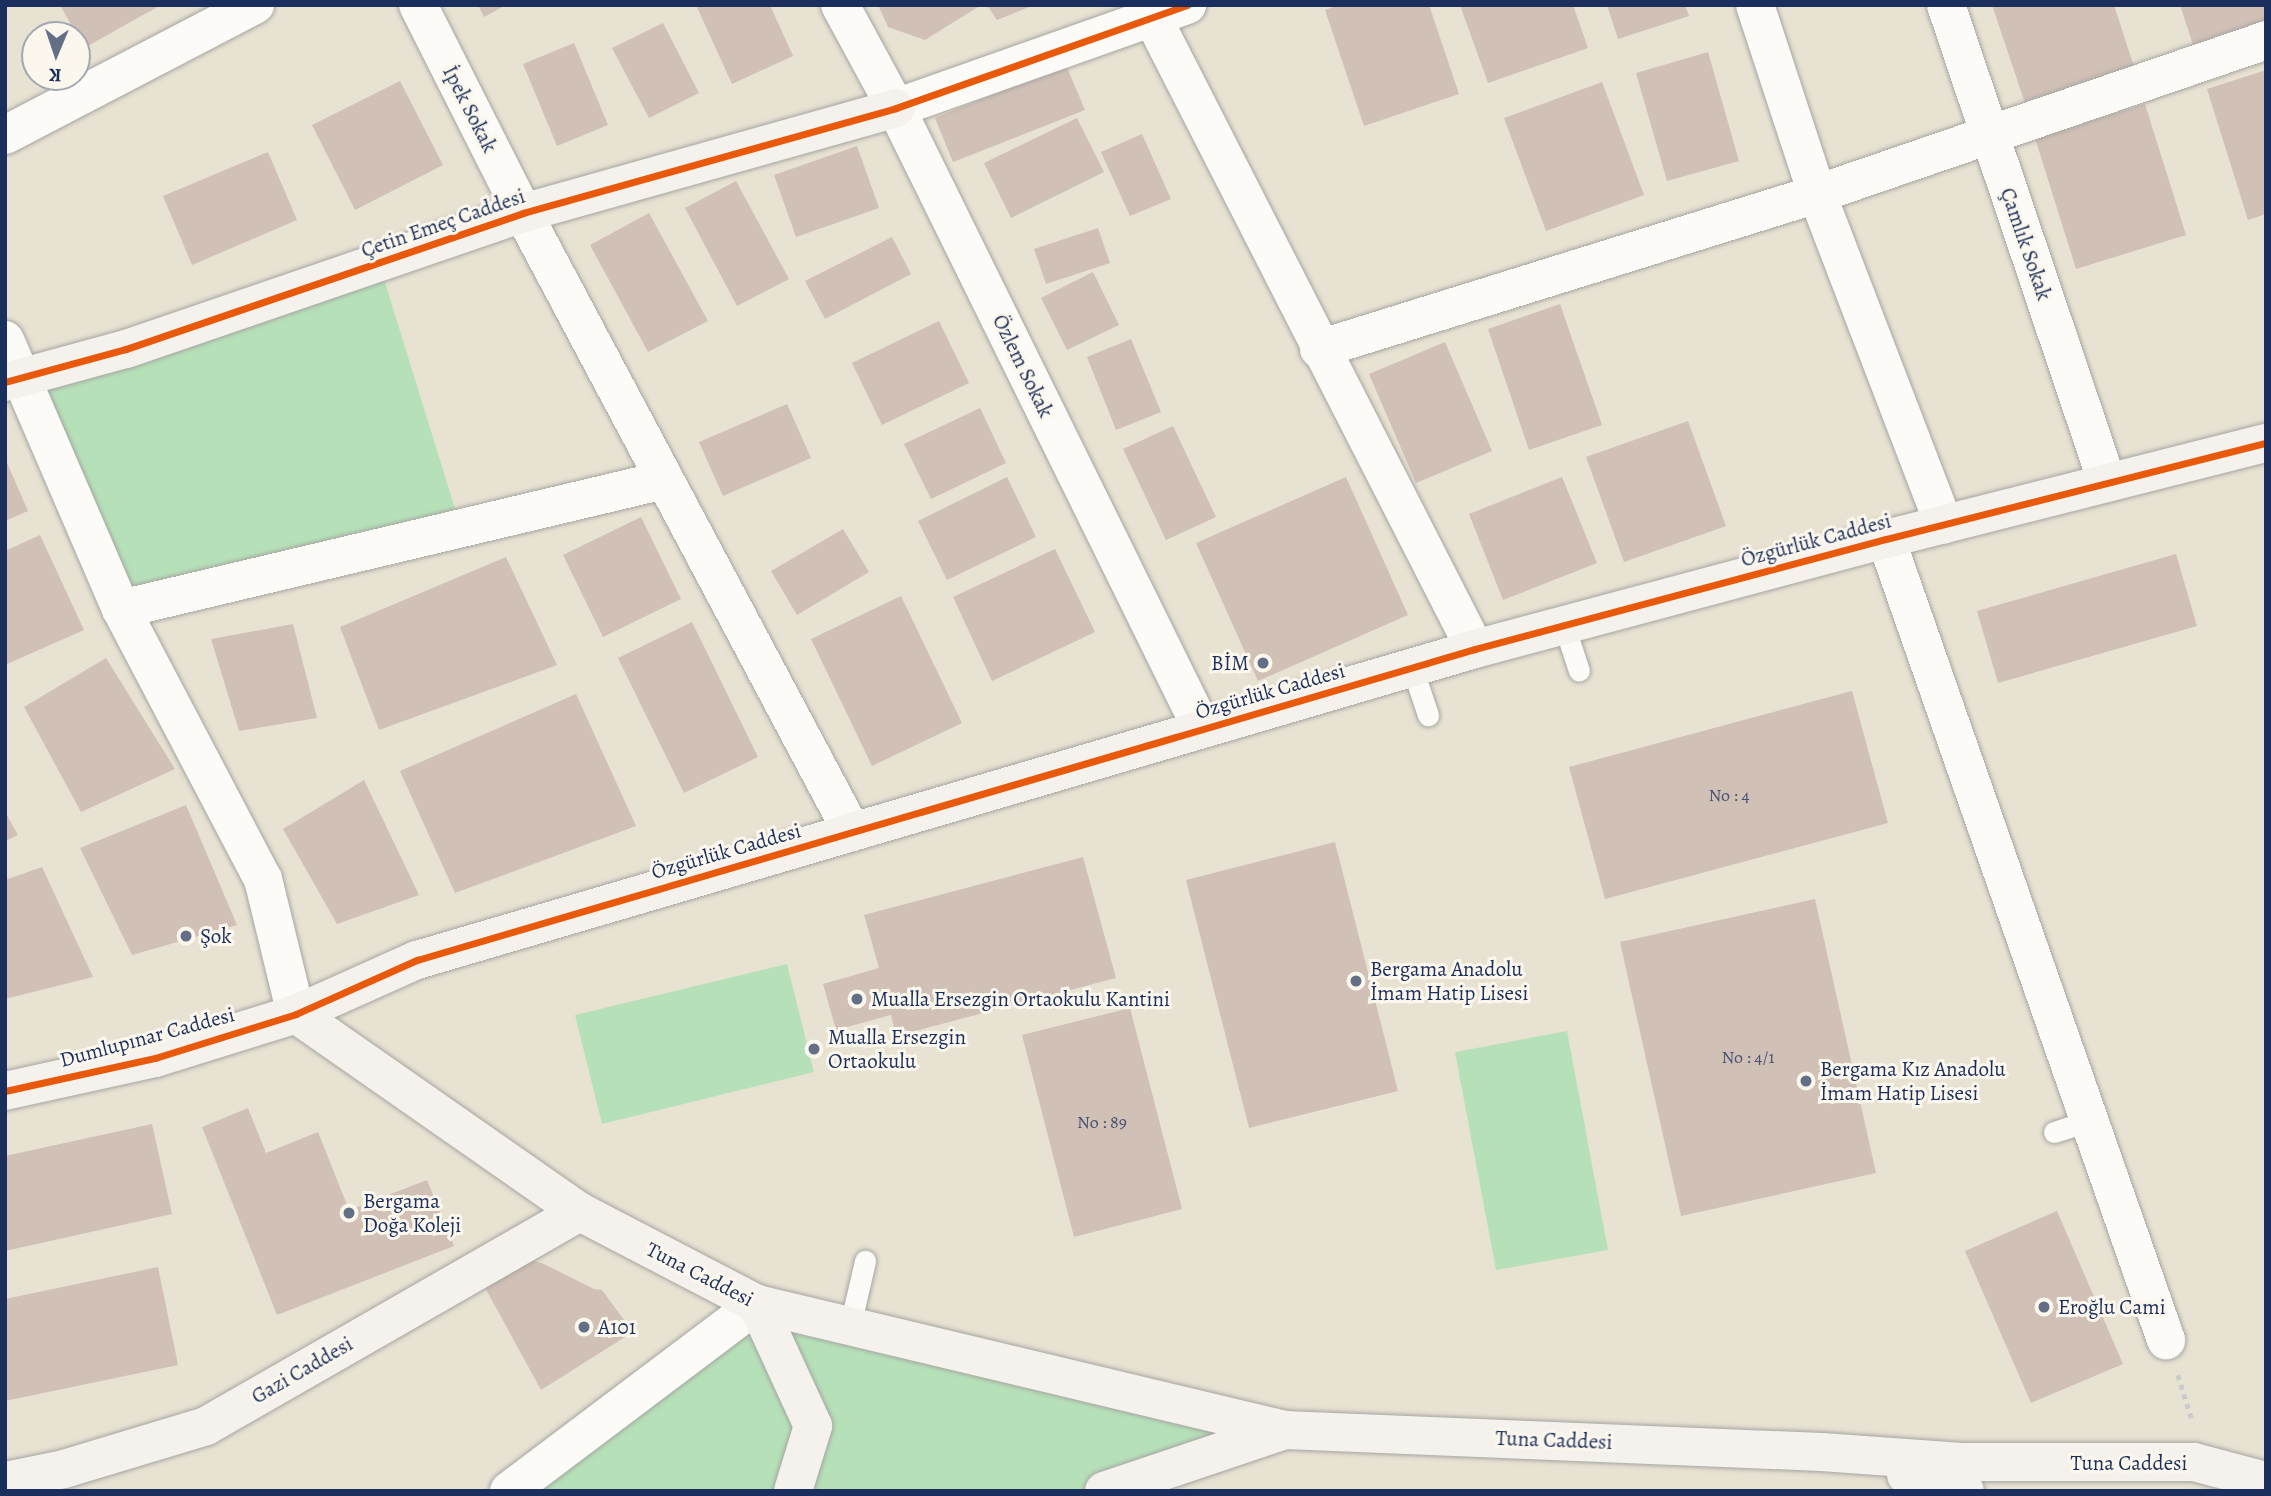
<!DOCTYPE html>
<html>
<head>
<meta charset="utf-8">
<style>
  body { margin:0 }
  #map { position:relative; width:2271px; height:1496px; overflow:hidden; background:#e8e2d2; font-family:Alegreya,serif }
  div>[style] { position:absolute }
  .green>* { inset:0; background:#b6e1b8 }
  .building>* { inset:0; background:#d1c0b6 }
  .path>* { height:4.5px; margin-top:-2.25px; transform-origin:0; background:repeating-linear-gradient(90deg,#cbcbcb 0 5px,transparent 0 10px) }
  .roads { filter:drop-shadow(0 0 2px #a6a5a2) drop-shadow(0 0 2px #a6a5a2) }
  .lane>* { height:21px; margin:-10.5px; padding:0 10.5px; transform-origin:10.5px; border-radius:10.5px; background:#fcfbf8 }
  .street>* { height:38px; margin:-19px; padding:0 19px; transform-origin:19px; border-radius:19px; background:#fcfbf8 }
  .secondary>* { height:38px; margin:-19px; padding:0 19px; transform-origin:19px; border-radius:19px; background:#f5f2ed }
  .cycleway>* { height:7px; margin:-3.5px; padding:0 3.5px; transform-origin:3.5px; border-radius:3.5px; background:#e8590c }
  .dots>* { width:19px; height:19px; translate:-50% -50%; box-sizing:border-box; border:4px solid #fbf7ec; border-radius:50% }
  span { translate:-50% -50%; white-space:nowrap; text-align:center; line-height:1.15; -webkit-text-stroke:6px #fbf7ec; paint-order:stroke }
  .number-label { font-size:18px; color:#485374 }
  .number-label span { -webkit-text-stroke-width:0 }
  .street-label { font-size:21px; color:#1b2f5e }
  .poi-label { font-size:21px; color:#1b2f5e }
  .right { translate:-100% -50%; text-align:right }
  .left { translate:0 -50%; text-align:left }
  .frame { position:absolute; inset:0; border:7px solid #1b2f5e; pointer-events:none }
  .north { position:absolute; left:21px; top:21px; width:70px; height:70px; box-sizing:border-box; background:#fbf7ec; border:2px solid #a1a7b3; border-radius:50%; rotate:182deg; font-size:19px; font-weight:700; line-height:28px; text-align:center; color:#1b2f5e }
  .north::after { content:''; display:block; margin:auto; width:24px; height:32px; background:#636e87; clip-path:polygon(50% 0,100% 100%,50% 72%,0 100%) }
</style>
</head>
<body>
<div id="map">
  <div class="green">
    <div style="clip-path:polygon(379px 263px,461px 528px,121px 609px,22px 376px)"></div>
    <div style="clip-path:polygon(787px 964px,814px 1072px,602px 1124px,575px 1015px)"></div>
    <div style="clip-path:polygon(1567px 1031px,1608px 1250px,1496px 1270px,1455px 1052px)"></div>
    <div style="clip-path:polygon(757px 1304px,1285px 1430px,1104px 1491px,509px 1491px)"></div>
  </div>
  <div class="building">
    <div style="clip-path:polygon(60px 5px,161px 5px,84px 48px)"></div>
    <div style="clip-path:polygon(478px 5px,506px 5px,484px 17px)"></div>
    <div style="clip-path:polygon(696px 5px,770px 5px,793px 56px,732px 84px)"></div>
    <div style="clip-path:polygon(878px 5px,981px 5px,925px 40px,888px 27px)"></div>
    <div style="clip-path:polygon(987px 5px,1034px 5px,997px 20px)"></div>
    <div style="clip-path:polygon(1339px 5px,1429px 5px,1459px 94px,1364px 126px,1325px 10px)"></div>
    <div style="clip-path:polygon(1460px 5px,1573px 5px,1588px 48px,1488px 83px)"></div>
    <div style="clip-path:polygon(1607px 5px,1685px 5px,1689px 16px,1618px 39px)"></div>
    <div style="clip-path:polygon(1992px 5px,2114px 5px,2136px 73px,2027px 109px)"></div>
    <div style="clip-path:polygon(2180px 5px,2266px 5px,2266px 32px,2196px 54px)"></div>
    <div style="clip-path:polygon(663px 23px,699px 93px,649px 118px,612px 48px)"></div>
    <div style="clip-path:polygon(574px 43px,608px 125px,557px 146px,523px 64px)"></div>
    <div style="clip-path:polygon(1708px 52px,1739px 161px,1667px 181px,1636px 73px)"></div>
    <div style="clip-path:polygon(1066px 65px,1085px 110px,953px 162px,935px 118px)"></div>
    <div style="clip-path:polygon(2266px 70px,2266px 214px,2248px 220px,2207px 89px)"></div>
    <div style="clip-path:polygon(400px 81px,443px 165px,355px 210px,312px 125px)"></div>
    <div style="clip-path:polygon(1602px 82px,1644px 195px,1546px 231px,1504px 118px)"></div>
    <div style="clip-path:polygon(2145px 104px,2186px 235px,2076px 269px,2035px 138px)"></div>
    <div style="clip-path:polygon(1077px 118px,1104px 172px,1011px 218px,984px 163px)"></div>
    <div style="clip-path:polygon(1142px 134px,1171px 199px,1130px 216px,1101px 152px)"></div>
    <div style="clip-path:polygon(857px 146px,879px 208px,796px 237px,774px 175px)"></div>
    <div style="clip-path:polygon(268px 152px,297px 220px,192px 265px,163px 196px)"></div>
    <div style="clip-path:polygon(736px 181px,789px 279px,737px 306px,685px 208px)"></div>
    <div style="clip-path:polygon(649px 213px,708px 321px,648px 352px,590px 245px)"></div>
    <div style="clip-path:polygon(1098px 228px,1110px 263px,1046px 284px,1034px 249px)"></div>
    <div style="clip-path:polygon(892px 237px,911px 274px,825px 319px,805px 281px)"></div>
    <div style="clip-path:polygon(1093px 272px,1119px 325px,1067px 350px,1041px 298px)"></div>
    <div style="clip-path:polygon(1560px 304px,1602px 425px,1529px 450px,1488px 329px)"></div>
    <div style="clip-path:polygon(939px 321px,969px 383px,882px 425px,852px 363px)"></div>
    <div style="clip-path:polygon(1131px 339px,1161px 412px,1116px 430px,1087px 357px)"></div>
    <div style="clip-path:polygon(1445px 342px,1492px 451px,1416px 483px,1369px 374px)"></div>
    <div style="clip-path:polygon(787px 404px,811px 458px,723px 496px,699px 442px)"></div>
    <div style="clip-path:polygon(980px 408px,1006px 463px,931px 499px,904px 444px)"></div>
    <div style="clip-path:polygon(1688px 421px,1726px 526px,1624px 562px,1586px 457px)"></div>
    <div style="clip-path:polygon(1173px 426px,1216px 517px,1166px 540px,1123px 449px)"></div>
    <div style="clip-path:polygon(5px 458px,28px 511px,5px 521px)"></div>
    <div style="clip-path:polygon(1007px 477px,1036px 537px,947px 580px,918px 521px)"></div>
    <div style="clip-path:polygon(1346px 477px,1408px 615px,1258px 681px,1196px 543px)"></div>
    <div style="clip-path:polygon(1562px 477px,1597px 563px,1503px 600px,1469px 514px)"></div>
    <div style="clip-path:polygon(641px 517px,681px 599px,603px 637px,563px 555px)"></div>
    <div style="clip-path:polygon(843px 529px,869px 572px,797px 615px,771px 571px)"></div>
    <div style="clip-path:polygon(40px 535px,84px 630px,7px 664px,5px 551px)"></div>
    <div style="clip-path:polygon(1055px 549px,1095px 632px,992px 681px,953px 597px)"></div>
    <div style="clip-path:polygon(2176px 554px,2197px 626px,1998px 683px,1977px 611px)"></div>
    <div style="clip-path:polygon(506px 557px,557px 665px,379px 730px,340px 627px)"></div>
    <div style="clip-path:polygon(901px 596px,962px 723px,872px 766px,811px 639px)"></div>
    <div style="clip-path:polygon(692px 622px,758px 757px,684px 793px,618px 658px)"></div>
    <div style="clip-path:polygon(293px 624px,317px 718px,239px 731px,211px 639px)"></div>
    <div style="clip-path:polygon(106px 658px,175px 769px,81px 812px,24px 707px)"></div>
    <div style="clip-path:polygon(1852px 691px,1888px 823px,1605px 899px,1569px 767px)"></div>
    <div style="clip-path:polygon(576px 694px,636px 826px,455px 893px,400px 771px)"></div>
    <div style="clip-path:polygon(364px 780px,419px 895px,337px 924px,283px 829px)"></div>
    <div style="clip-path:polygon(186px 805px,237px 925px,132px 955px,80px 848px)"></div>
    <div style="clip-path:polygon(5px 812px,18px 835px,5px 841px)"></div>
    <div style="clip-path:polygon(1335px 842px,1398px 1091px,1249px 1128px,1186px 880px)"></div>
    <div style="clip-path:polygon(1083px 857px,1116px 978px,896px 1036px,891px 1015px,836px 1030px,823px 984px,879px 968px,864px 915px)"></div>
    <div style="clip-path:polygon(42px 867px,93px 977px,5px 999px,5px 880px)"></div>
    <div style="clip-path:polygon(1815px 899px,1876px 1173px,1681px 1216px,1620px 942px)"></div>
    <div style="clip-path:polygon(1130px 1008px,1182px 1209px,1074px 1237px,1022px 1035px)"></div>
    <div style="clip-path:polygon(248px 1108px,266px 1153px,318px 1132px,349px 1210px,427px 1180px,454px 1246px,277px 1315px,202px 1127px)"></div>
    <div style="clip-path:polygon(152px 1124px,172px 1214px,5px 1251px,5px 1156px)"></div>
    <div style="clip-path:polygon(2057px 1211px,2123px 1364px,2031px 1403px,1965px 1251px)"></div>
    <div style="clip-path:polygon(522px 1257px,544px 1264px,594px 1289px,602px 1290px,633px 1332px,541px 1390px,483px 1284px)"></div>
    <div style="clip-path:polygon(158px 1267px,178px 1365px,5px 1401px,5px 1299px)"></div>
  </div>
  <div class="path">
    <div style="left:2178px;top:1375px;width:50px;rotate:72.6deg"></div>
  </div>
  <div class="roads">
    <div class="lane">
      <div style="left:1564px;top:625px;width:48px;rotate:71.9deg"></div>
      <div style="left:1412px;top:667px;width:51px;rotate:71.6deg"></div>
      <div style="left:2054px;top:1132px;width:38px;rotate:-18deg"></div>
      <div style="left:850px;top:1326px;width:67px;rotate:-77deg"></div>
    </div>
    <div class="street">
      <div style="left:418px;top:5px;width:233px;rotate:63.2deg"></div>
      <div style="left:523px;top:213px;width:701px;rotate:62.01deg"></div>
      <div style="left:840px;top:5px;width:117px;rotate:61.5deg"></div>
      <div style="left:896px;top:108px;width:692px;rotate:63.77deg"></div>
      <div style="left:1146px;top:5px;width:723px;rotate:62.94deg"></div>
      <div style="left:1755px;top:5px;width:199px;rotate:71.8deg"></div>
      <div style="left:1817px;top:194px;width:354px;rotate:69deg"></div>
      <div style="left:1946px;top:5px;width:503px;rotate:71.35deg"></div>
      <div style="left:896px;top:108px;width:309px;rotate:-19.5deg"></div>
      <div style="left:5px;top:135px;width:282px;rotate:-27.5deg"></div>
      <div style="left:5px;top:340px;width:293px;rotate:66.7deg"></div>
      <div style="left:121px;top:609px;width:305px;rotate:62.3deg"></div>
      <div style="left:263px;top:879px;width:139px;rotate:76.3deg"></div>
      <div style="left:1319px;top:349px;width:522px;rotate:-17.29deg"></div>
      <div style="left:1817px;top:194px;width:475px;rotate:-18.9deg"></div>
      <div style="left:1886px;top:539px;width:849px;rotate:70.73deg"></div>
      <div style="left:121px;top:609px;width:558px;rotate:-13.36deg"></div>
      <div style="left:509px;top:1491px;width:311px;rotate:-37deg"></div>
    </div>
    <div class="secondary">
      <div style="left:5px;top:382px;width:125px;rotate:-15.3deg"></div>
      <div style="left:126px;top:349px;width:420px;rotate:-18.9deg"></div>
      <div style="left:523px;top:213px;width:387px;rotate:-15.7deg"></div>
      <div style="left:296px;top:1014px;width:346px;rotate:34.9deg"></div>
      <div style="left:580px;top:1212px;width:199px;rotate:27.5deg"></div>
      <div style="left:757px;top:1304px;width:543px;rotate:13.42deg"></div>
      <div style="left:1285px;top:1430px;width:537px;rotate:2.35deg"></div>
      <div style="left:1822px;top:1452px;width:140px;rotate:4.1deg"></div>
      <div style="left:1962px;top:1462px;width:232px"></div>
      <div style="left:2194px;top:1462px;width:74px;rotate:14.8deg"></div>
      <div style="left:5px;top:1091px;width:154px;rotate:-12.4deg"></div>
      <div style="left:155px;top:1058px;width:148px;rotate:-17.3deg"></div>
      <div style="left:296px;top:1014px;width:133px;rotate:-24.1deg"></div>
      <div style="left:417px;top:960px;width:1103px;rotate:-16.38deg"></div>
      <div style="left:1475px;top:649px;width:425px;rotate:-15deg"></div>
      <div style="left:1886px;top:539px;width:392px;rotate:-14.2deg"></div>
      <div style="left:757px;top:1304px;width:134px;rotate:65.3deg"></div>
      <div style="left:813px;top:1426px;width:68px;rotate:107.1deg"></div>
      <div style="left:1906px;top:1475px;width:61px;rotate:15.2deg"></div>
      <div style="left:5px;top:1481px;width:60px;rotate:-11.5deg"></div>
      <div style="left:64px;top:1469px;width:148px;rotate:-16.8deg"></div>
      <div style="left:206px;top:1426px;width:431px;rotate:-29.8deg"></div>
      <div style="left:1104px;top:1491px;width:191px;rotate:-18.6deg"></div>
    </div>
  </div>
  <div class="cycleway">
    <div style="left:5px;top:382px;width:125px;rotate:-15.3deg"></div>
    <div style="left:126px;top:349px;width:420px;rotate:-18.9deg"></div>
    <div style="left:523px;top:213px;width:387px;rotate:-15.7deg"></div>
    <div style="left:896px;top:108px;width:309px;rotate:-19.5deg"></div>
    <div style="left:5px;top:1091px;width:154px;rotate:-12.4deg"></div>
    <div style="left:155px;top:1058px;width:148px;rotate:-17.3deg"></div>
    <div style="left:296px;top:1014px;width:133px;rotate:-24.1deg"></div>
    <div style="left:417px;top:960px;width:1103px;rotate:-16.38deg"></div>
    <div style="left:1475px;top:649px;width:425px;rotate:-15deg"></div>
    <div style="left:1886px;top:539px;width:392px;rotate:-14.2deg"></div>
  </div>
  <div class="dots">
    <div style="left:1263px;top:663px;background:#636e87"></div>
    <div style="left:186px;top:936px;background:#636e87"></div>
    <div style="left:1356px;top:981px;background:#636e87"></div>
    <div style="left:857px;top:999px;background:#636e87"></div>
    <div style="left:814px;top:1049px;background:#636e87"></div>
    <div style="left:1806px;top:1081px;background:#636e87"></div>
    <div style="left:349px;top:1213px;background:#636e87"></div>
    <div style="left:2044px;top:1307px;background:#636e87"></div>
    <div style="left:584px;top:1327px;background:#636e87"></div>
  </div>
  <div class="number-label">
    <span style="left:1729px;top:795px">No : 4</span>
    <span style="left:1748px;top:1057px">No : 4/1</span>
    <span style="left:1102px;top:1122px">No : 89</span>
  </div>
  <div class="street-label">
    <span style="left:470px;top:109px;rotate:63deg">İpek Sokak</span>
    <span style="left:443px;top:223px;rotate:-19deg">Çetin Emeç Caddesi</span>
    <span style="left:2026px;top:244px;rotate:71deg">Çamlık Sokak</span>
    <span style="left:1023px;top:366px;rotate:64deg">Özlem Sokak</span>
    <span style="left:1816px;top:540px;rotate:-15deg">Özgürlük Caddesi</span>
    <span style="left:1270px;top:691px;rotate:-16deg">Özgürlük Caddesi</span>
    <span style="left:726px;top:851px;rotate:-16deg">Özgürlük Caddesi</span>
    <span style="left:147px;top:1037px;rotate:-15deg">Dumlupınar Caddesi</span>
    <span style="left:700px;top:1274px;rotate:27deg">Tuna Caddesi</span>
    <span style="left:302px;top:1370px;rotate:-30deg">Gazi Caddesi</span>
    <span style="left:1554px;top:1440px;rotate:2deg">Tuna Caddesi</span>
    <span style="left:2129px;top:1463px">Tuna Caddesi</span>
  </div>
  <div class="poi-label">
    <span class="right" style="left:1249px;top:663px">BİM</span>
    <span class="left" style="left:200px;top:936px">Şok</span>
    <span class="left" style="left:1370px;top:981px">Bergama Anadolu<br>İmam Hatip Lisesi</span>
    <span class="left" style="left:871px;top:999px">Mualla Ersezgin Ortaokulu Kantini</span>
    <span class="left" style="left:828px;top:1049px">Mualla Ersezgin<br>Ortaokulu</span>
    <span class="left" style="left:1820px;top:1081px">Bergama Kız Anadolu<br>İmam Hatip Lisesi</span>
    <span class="left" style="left:363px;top:1213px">Bergama<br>Doğa Koleji</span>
    <span class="left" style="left:2058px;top:1307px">Eroğlu Cami</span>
    <span class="left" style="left:598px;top:1327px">A101</span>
  </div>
  <div class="frame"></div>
  <div class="north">K</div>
</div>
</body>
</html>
